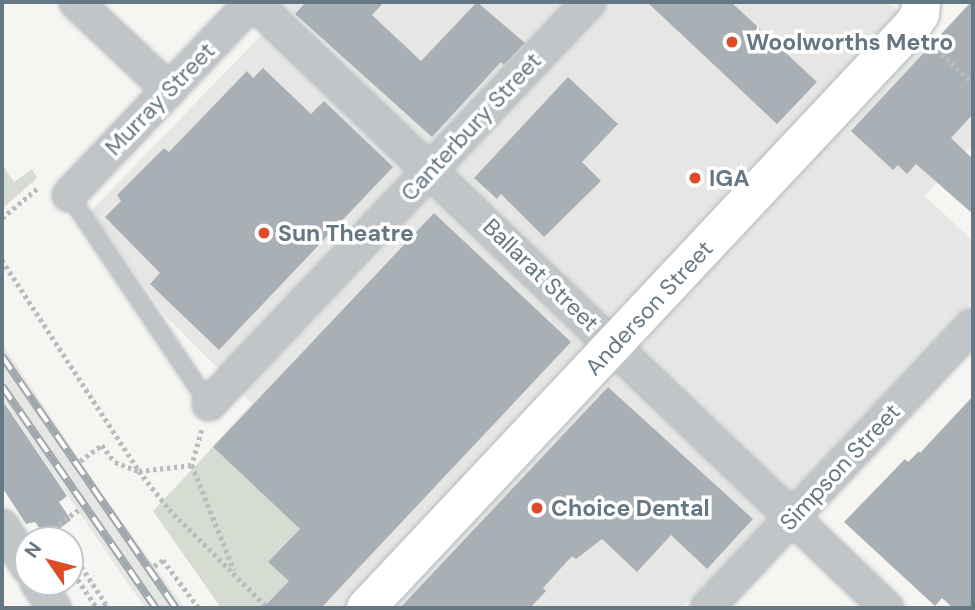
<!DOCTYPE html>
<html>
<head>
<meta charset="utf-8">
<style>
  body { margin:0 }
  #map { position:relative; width:975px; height:610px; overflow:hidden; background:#f6f5f2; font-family:"DM Sans",sans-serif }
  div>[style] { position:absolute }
  .built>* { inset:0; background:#e6e7e5 }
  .green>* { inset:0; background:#d7dcd3 }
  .building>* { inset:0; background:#a8b0b5 }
  .path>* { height:4.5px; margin-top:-2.25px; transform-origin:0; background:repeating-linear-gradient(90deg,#b9bcbe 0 3.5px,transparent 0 7px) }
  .roads { filter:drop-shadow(0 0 2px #b3b9bd) drop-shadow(0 0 2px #b3b9bd) }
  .lane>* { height:16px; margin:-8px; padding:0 8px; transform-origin:8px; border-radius:8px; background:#c1c5c8 }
  .street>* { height:32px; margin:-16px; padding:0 16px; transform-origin:16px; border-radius:16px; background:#c1c5c8 }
  .secondary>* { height:38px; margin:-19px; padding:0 19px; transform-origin:19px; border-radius:19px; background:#fff }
  .rail>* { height:8px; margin-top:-4px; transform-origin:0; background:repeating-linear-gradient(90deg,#fff 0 16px,#a0a7ac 0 32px); box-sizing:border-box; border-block:2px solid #a0a7ac }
  .dots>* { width:19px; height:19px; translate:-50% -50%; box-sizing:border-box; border:4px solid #fff; border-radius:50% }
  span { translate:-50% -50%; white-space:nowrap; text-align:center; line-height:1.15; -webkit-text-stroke:7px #fff; paint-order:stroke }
  .poi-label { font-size:23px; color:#657783; font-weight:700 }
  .left { translate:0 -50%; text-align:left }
  .street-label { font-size:23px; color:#657783 }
  .frame { position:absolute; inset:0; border:4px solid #657783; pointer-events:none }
  .north { position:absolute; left:14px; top:526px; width:70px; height:70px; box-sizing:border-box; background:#fff; border:2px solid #c1c9cd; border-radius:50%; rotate:305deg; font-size:19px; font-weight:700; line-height:28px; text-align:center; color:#657783 }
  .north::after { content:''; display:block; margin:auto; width:24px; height:32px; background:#e04b27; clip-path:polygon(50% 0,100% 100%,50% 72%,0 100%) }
</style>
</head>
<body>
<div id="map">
  <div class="built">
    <div style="clip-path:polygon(280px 2px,888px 2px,973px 82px,973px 144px,925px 196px,973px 241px,973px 301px,682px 608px,272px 608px,269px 563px,298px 530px,210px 449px,252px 403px,165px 315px,91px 211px,274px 22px)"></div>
    <div style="clip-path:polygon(2px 343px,102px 494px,185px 608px,146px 608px,126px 581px,2px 399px)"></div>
  </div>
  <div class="green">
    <div style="clip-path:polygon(2px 164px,14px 182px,32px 169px,37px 178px,2px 209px)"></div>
    <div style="clip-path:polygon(213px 447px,300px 529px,268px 562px,289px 581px,269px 602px,276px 608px,221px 608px,153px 511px)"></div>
  </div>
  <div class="building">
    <div style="clip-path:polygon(306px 2px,384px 2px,372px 15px,421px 61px,477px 2px,525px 43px,504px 65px,501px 62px,432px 137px,295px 14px)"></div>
    <div style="clip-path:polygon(647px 2px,731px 2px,817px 82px,777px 124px)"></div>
    <div style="clip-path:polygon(971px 2px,973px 2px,973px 114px,951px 138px,973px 159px,973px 214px,916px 164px,907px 174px,898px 165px,893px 170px,851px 131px)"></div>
    <div style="clip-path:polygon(263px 68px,311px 114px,324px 101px,393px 167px,219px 350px,150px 284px,160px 273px,105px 217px,121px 201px,117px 195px,164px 148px,169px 152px,247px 71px,253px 78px)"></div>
    <div style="clip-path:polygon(568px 77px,618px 124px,582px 162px,601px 181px,544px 237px,501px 194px,497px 199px,474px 178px)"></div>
    <div style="clip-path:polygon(434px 213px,571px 342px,321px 608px,263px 608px,289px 581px,268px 562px,300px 529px,213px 447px)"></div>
    <div style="clip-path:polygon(608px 387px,753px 519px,707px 569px,671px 535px,637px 572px,602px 539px,576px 559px,572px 556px,543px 588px,546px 591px,530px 608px,400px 608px)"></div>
    <div style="clip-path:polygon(973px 396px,973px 608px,953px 608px,942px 598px,935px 606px,844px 522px,905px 459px,908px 462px,919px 451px,920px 453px)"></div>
    <div style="clip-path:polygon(2px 400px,67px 496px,59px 502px,71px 520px,47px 538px,35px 522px,26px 524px,2px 487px)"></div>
  </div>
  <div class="path">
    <div style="left:936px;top:49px;width:50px;rotate:42.6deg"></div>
    <div style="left:2px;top:218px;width:48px;rotate:-40deg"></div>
    <div style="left:2px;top:260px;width:252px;rotate:57deg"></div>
    <div style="left:139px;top:471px;width:48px;rotate:51.7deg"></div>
    <div style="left:169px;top:509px;width:140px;rotate:45deg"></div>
    <div style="left:202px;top:430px;width:36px;rotate:106deg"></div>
    <div style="left:192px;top:465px;width:113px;rotate:68.2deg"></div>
    <div style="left:80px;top:461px;width:27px;rotate:-36deg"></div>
    <div style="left:102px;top:445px;width:21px;rotate:53deg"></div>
    <div style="left:115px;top:462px;width:26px;rotate:21deg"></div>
    <div style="left:139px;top:471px;width:53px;rotate:-6.5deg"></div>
    <div style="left:55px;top:526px;width:17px;rotate:57deg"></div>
    <div style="left:52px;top:540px;width:9px;rotate:-122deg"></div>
    <div style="left:47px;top:532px;width:38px;rotate:-35deg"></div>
    <div style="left:70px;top:549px;width:66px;rotate:56.8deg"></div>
    <div style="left:106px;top:604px;width:6px;rotate:141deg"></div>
    <div style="left:154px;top:566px;width:11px;rotate:-34deg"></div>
    <div style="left:163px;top:560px;width:60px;rotate:53.1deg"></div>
    <div style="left:70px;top:568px;width:48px;rotate:56deg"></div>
  </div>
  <div class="roads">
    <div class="lane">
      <div style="left:69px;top:195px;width:252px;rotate:56.2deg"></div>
    </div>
    <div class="street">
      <div style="left:76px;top:2px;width:128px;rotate:43.4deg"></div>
      <div style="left:253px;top:2px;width:877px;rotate:43.71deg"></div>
      <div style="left:69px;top:195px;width:266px;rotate:-46.5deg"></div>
      <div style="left:209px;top:404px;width:553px;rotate:-46.61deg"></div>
      <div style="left:2px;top:526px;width:49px;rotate:57.6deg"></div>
      <div style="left:37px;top:582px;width:31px;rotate:57deg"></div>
      <div style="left:707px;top:608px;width:388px;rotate:-46.8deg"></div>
    </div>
    <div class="secondary">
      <div style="left:366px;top:608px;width:799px;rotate:-46.82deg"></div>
      <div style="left:913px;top:25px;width:13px;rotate:-58deg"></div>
      <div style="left:920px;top:14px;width:12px;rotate:-85deg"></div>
    </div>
  </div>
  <div class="rail">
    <div style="left:2px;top:356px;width:306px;rotate:55.4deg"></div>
    <div style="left:2px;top:386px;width:270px;rotate:55.3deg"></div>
  </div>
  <div class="dots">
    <div style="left:732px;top:42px;background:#e04b27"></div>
    <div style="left:695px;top:178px;background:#e04b27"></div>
    <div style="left:264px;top:233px;background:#e04b27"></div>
    <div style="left:537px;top:508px;background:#e04b27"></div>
  </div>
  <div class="poi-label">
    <span class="left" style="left:746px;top:42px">Woolworths Metro</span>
    <span class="left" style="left:709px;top:178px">IGA</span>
    <span class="left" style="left:278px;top:233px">Sun Theatre</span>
    <span class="left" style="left:551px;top:508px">Choice Dental</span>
  </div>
  <div class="street-label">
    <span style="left:160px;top:99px;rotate:-46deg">Murray Street</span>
    <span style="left:471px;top:127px;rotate:-47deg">Canterbury Street</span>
    <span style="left:541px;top:275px;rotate:44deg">Ballarat Street</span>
    <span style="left:649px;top:308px;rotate:-47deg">Anderson Street</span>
    <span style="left:840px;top:467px;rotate:-47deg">Simpson Street</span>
  </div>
  <div class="frame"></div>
  <div class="north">N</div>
</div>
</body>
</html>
